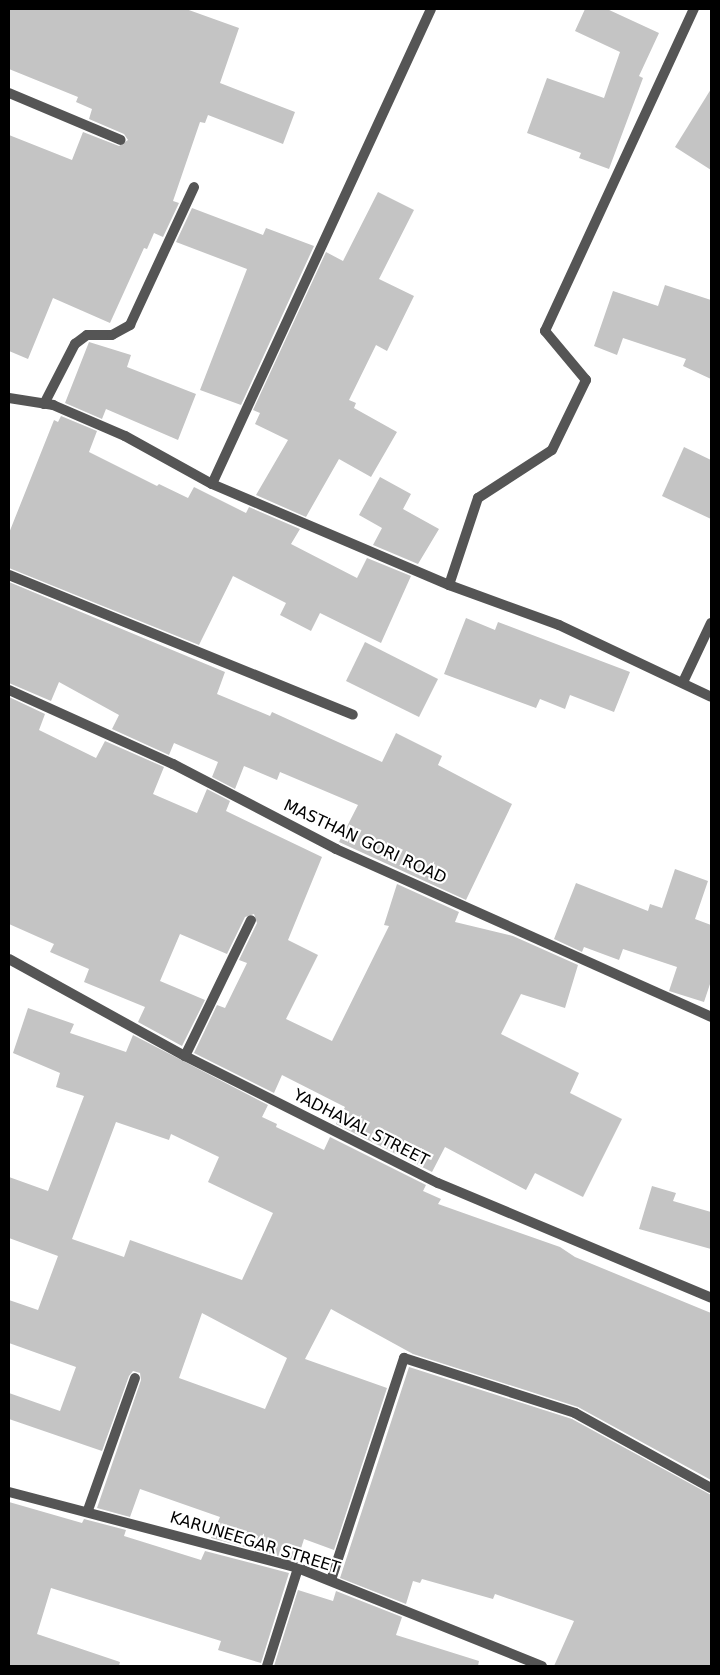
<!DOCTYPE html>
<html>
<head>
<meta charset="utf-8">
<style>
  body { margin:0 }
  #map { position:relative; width:720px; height:1675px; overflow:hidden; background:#fff; font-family:"DejaVu Sans",sans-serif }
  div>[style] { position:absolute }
  .building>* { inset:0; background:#c4c4c4 }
  .minor>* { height:10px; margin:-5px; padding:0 5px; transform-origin:5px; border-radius:5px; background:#555 }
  span { translate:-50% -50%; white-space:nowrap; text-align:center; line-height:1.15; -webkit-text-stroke:4.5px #fff; paint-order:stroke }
  .street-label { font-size:16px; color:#000 }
  .frame { position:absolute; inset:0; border:10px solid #000; pointer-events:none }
</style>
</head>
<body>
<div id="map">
  <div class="building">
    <div style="clip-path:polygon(9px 9px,186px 9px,239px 28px,220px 83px,295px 112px,283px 144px,208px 115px,205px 123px,200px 122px,173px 201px,179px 203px,163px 237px,154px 233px,147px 249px,144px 248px,110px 323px,53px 298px,28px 359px,9px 351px,9px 135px,72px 160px,83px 132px,119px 146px,128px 140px,124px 134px,89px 119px,92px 109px,76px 102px,78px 97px,9px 69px)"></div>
    <div style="clip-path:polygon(585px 9px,607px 9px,659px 33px,639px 76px,643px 78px,609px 169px,579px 158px,581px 153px,527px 133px,547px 78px,604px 98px,620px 52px,575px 31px)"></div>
    <div style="clip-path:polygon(711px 89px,711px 170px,675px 147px)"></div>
    <div style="clip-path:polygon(378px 192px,414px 210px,379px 279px,414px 296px,387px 351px,376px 345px,349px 400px,356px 403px,354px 408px,397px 432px,371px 477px,339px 459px,306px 517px,256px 495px,288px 440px,255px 424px,260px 413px,253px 410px,326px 252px,343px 261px)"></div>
    <div style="clip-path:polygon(192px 208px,263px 235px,266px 228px,314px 246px,241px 405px,200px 390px,247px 269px,176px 242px)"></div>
    <div style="clip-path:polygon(665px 285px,711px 300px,711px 379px,683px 366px,686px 359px,623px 338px,617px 355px,594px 346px,613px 291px,658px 306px)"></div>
    <div style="clip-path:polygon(89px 342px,131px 355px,127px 367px,196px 394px,178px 440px,106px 409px,102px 419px,65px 403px)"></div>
    <div style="clip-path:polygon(61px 416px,97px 431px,89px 452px,157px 486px,159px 484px,188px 498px,194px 487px,246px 513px,249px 507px,300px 529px,291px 544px,357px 578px,367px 558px,411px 576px,381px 643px,320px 613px,311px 631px,280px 615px,286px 603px,233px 576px,199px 645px,9px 568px,9px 533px,54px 420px,58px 422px)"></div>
    <div style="clip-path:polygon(684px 447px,711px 460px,711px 519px,662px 496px)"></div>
    <div style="clip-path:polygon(380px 477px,411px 494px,403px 509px,439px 529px,418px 564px,373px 545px,382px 528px,359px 515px)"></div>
    <div style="clip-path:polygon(9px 582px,225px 672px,217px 694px,270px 716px,272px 712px,382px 762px,396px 733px,442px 756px,438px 765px,512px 804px,466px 900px,339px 842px,358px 805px,280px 772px,277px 780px,244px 766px,235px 789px,212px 777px,218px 762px,174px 743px,169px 755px,112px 729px,119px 715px,59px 682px,51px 701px,9px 683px)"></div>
    <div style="clip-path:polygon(466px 618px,495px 630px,498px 622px,630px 672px,614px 712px,570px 695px,565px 709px,540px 699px,536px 708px,444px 674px)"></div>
    <div style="clip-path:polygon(365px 642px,438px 679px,419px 717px,346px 681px)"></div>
    <div style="clip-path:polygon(9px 697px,45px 714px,39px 730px,96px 758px,105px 741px,164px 767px,153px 794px,197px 813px,207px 789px,230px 801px,226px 811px,322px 857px,288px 940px,318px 955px,286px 1019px,332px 1041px,389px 926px,384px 925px,397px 884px,459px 912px,455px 922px,513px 936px,578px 965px,565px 1008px,521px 994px,501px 1034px,579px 1073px,570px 1093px,622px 1119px,583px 1197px,535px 1173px,526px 1190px,445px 1147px,432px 1172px,336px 1124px,345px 1107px,282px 1075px,274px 1093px,194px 1053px,217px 1005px,225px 1008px,247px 963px,239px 960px,257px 923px,254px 914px,245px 917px,227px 954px,180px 934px,160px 981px,205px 1000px,182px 1046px,138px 1022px,145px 1007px,84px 982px,89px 969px,50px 952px,54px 944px,9px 924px)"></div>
    <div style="clip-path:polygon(675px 869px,708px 881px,695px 919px,711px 925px,711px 981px,704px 1002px,669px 991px,677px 967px,623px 949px,619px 960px,584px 947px,582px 952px,554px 939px,576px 883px,648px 911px,650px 904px,662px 908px)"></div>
    <div style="clip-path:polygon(evenodd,28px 1008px,74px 1024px,70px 1033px,126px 1052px,133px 1035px,268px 1105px,262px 1117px,277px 1124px,276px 1127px,324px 1150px,330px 1137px,426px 1185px,423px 1191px,441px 1199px,438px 1204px,560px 1247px,575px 1257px,711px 1313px,711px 1480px,578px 1407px,413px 1354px,331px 1309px,305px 1359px,387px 1388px,334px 1550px,304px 1539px,297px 1561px,211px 1538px,220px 1517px,140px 1489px,130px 1517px,97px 1508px,141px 1380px,140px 1373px,133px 1371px,129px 1376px,102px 1451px,9px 1419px,9px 1393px,60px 1411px,76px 1367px,9px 1343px,9px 1300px,38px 1310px,58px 1256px,9px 1238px,9px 1177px,48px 1191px,84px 1096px,56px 1087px,60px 1073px,13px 1053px,28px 1008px,116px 1122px,169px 1140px,171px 1134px,219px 1157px,208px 1182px,273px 1213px,242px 1280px,130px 1240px,124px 1257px,72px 1239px,116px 1122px,28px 1008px,202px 1313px,287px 1358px,265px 1409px,179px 1378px,202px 1313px)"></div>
    <div style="clip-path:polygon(652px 1186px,676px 1193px,673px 1201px,711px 1212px,711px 1249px,639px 1229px)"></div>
    <div style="clip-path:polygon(409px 1367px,572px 1419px,711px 1495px,711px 1666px,554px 1666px,574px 1621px,495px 1594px,493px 1599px,422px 1579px,420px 1583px,413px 1581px,406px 1604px,340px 1578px)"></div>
    <div style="clip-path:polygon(9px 1502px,82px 1523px,84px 1519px,126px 1530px,124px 1536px,201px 1560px,205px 1551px,289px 1573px,261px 1663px,218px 1650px,221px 1641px,51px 1588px,37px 1634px,120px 1662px,119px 1666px,9px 1666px)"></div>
    <div style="clip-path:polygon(298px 1590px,333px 1601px,336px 1591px,402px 1617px,396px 1635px,479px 1661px,478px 1666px,274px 1666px)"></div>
  </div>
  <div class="minor">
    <div style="left:9px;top:93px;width:121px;rotate:22.8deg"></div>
    <div style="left:9px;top:398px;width:45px;rotate:9deg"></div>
    <div style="left:53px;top:405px;width:78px;rotate:23.3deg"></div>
    <div style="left:125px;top:436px;width:99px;rotate:28.9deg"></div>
    <div style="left:212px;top:484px;width:258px;rotate:23.1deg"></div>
    <div style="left:449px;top:585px;width:117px;rotate:20deg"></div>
    <div style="left:559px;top:625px;width:168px;rotate:25.3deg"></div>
    <div style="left:44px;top:404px;width:68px;rotate:-62.7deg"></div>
    <div style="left:75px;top:344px;width:15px;rotate:-37deg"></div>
    <div style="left:87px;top:335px;width:25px"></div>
    <div style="left:112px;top:335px;width:21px;rotate:-29deg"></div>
    <div style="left:130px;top:325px;width:152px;rotate:-65.1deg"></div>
    <div style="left:212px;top:484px;width:523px;rotate:-65.25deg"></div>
    <div style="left:9px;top:575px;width:371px;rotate:22.1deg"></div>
    <div style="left:449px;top:585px;width:92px;rotate:-71.6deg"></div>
    <div style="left:478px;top:498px;width:88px;rotate:-33deg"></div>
    <div style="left:552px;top:450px;width:78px;rotate:-64.1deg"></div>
    <div style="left:586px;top:380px;width:64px;rotate:-129.9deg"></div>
    <div style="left:545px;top:331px;width:355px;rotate:-65.2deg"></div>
    <div style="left:684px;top:680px;width:63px;rotate:-64.7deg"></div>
    <div style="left:9px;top:690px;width:180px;rotate:24.3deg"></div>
    <div style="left:173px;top:764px;width:184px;rotate:27.5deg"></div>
    <div style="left:336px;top:849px;width:411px;rotate:24.1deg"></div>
    <div style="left:9px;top:959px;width:201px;rotate:28.9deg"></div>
    <div style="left:185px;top:1056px;width:283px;rotate:26.7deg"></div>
    <div style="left:438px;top:1183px;width:296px;rotate:22.8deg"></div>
    <div style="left:185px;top:1056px;width:151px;rotate:-64.1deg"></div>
    <div style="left:9px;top:1492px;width:299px;rotate:14.7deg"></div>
    <div style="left:298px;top:1568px;width:263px;rotate:21.9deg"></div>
    <div style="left:88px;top:1510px;width:140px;rotate:-70.4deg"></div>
    <div style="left:331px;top:1580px;width:234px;rotate:-71.8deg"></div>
    <div style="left:404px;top:1358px;width:180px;rotate:17.8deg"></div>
    <div style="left:575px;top:1413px;width:155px;rotate:28.9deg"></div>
    <div style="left:267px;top:1666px;width:103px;rotate:-72.4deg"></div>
  </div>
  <div class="street-label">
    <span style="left:365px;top:842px;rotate:25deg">MASTHAN GORI ROAD</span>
    <span style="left:361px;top:1128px;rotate:27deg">YADHAVAL STREET</span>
    <span style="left:255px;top:1543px;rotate:17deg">KARUNEEGAR STREET</span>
  </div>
  <div class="frame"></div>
</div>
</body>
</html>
